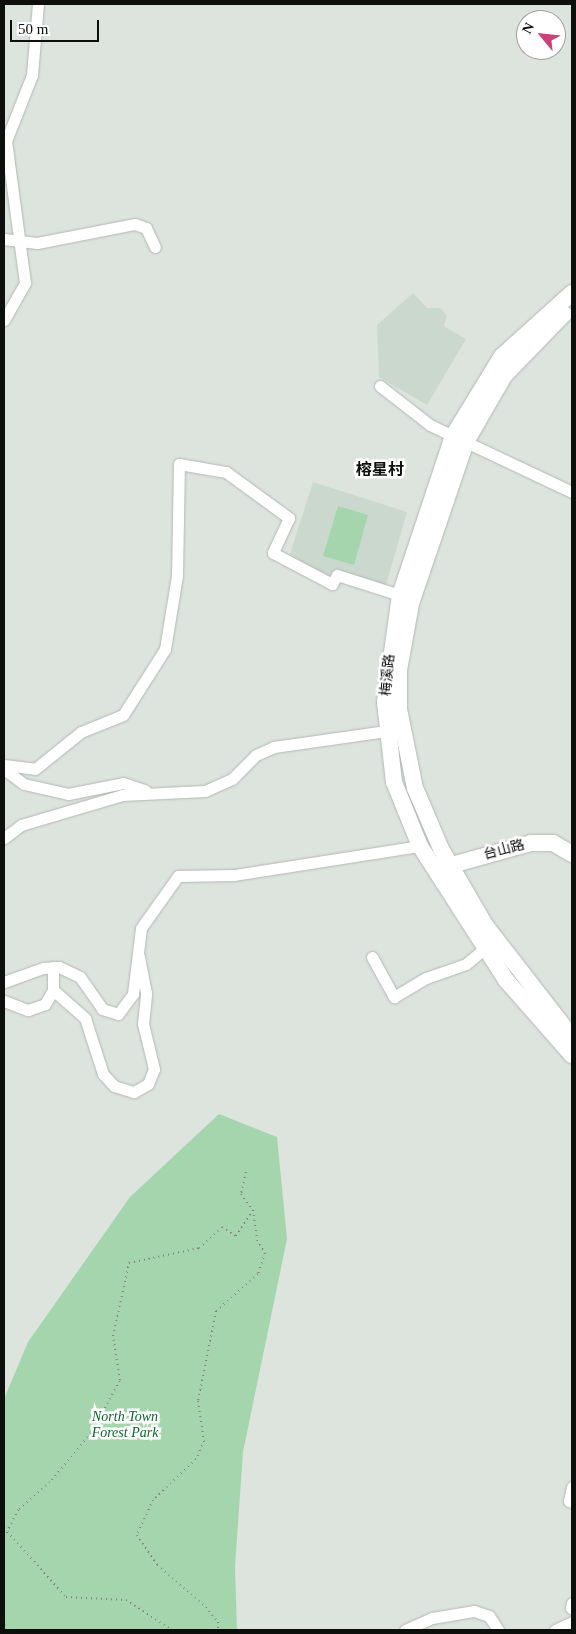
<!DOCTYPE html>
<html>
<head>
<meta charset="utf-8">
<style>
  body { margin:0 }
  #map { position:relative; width:576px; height:1634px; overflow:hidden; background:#dde4de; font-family:"Times New Roman","Noto Sans SC",serif }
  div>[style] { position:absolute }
  .built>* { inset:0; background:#cbd8cd }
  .green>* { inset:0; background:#a4d5ac }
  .path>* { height:2px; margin-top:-1px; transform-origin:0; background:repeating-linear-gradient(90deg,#7f8480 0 1px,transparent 0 5px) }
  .roads { filter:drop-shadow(0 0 1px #b1b8b2) drop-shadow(0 0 1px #b1b8b2) }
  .street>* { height:11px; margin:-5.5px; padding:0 5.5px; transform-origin:5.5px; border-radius:5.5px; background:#fff }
  .secondary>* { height:16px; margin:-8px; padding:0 8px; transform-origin:8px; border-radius:8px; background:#fff }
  span { translate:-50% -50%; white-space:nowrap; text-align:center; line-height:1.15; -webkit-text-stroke:5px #fff; paint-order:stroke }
  .street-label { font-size:14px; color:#0d0f0d }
  .park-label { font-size:14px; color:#0b672c; font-style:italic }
  .quarter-label { font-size:16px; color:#0d0f0d; font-weight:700 }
  .frame { position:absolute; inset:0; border:5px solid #0d0f0d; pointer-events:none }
  .north { position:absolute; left:516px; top:10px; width:50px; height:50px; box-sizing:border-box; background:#fff; border:1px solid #9e9f9e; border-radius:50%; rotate:298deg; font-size:14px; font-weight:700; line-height:20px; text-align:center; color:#0d0f0d }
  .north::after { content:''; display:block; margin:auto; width:18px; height:22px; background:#cb417a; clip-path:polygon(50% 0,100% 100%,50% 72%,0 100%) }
  .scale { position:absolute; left:10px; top:20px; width:89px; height:22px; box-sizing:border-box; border:2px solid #0d0f0d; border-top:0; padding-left:6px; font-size:15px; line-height:18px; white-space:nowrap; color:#0d0f0d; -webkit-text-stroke:4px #fff; paint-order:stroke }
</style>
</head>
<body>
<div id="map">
  <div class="built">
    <div style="clip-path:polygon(413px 293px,427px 308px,440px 308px,447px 316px,444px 326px,466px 339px,427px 405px,379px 377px,377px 325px)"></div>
    <div style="clip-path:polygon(313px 482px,407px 512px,386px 585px,336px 569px,329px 578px,290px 554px)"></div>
  </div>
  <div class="green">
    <div style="clip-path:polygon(338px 506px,368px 515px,354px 565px,323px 556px)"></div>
    <div style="clip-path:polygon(219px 1114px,277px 1137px,287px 1239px,243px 1452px,235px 1567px,237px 1630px,4px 1630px,4px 1399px,28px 1342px,130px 1197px)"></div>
  </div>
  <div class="path">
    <div style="left:246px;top:1172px;width:23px;rotate:103deg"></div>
    <div style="left:241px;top:1194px;width:20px;rotate:53deg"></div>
    <div style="left:4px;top:1528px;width:93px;rotate:48.1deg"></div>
    <div style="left:66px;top:1597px;width:60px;rotate:2.9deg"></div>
    <div style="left:126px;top:1600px;width:55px;rotate:33.1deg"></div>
    <div style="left:4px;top:1537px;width:32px;rotate:-62deg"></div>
    <div style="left:19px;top:1509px;width:44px;rotate:-41.3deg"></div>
    <div style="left:52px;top:1480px;width:65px;rotate:-50.6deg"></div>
    <div style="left:93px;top:1430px;width:57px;rotate:-61.6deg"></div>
    <div style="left:120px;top:1380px;width:45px;rotate:-99deg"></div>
    <div style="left:113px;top:1336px;width:75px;rotate:-77.6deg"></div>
    <div style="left:129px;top:1263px;width:72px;rotate:-12.1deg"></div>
    <div style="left:199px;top:1248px;width:31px;rotate:-42deg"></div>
    <div style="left:222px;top:1227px;width:17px;rotate:33deg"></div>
    <div style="left:236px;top:1236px;width:31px;rotate:-57deg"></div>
    <div style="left:253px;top:1210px;width:30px;rotate:82deg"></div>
    <div style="left:257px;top:1240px;width:15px;rotate:58deg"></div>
    <div style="left:265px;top:1253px;width:22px;rotate:108deg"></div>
    <div style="left:258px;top:1274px;width:56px;rotate:138.6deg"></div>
    <div style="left:216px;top:1311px;width:92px;rotate:101.3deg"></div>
    <div style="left:198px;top:1401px;width:40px;rotate:81.5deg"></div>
    <div style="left:204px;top:1441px;width:20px;rotate:114deg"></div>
    <div style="left:196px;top:1459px;width:59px;rotate:136.4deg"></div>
    <div style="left:153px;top:1500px;width:38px;rotate:115deg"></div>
    <div style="left:137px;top:1535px;width:36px;rotate:56deg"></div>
    <div style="left:157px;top:1565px;width:65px;rotate:40.6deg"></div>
    <div style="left:206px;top:1607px;width:19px;rotate:51deg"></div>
    <div style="left:218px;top:1622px;width:8px;rotate:90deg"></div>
    <div style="left:4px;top:1619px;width:11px;rotate:85deg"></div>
  </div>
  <div class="roads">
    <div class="street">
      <div style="left:4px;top:239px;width:33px;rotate:7deg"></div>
      <div style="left:37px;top:243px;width:100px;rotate:-11deg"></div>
      <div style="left:135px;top:224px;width:12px;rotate:20deg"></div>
      <div style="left:146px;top:228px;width:21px;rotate:65deg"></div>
      <div style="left:4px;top:320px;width:43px;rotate:-60.4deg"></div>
      <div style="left:25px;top:283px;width:143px;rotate:-97.6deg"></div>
      <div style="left:6px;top:141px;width:71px;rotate:-68.5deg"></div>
      <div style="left:32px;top:75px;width:71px;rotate:-85.2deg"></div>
      <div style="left:380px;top:386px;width:63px;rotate:38deg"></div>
      <div style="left:430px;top:425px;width:157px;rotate:25.3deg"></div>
      <div style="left:4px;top:765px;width:31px;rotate:7deg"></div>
      <div style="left:35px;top:769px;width:59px;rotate:-38.8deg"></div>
      <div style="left:81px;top:732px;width:45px;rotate:-22deg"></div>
      <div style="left:123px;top:715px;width:78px;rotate:-57.5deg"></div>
      <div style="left:165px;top:649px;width:74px;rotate:-80.7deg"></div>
      <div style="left:177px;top:576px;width:112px;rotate:-89deg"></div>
      <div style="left:179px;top:464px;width:48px;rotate:9.7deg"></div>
      <div style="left:226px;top:472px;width:78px;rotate:36.1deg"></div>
      <div style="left:289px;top:518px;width:38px;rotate:115deg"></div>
      <div style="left:273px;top:553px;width:67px;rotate:27.7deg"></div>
      <div style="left:332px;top:584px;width:10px;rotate:-61deg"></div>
      <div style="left:337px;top:575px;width:66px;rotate:17.6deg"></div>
      <div style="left:4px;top:769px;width:25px;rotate:37deg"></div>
      <div style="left:24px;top:784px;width:45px;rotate:12.8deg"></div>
      <div style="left:68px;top:794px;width:56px;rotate:-11.3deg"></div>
      <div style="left:123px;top:783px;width:23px;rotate:18deg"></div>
      <div style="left:4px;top:838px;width:21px;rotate:-37deg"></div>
      <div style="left:21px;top:825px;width:105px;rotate:-16.5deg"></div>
      <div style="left:122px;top:795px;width:83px;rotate:-2.8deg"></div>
      <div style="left:205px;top:791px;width:30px;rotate:-24deg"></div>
      <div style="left:232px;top:779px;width:34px;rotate:-45deg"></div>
      <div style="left:256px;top:755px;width:20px;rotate:-24deg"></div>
      <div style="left:274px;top:747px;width:113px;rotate:-8.1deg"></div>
      <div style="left:372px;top:957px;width:46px;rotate:61.2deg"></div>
      <div style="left:394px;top:997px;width:37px;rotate:-31deg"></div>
      <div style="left:426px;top:978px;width:42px;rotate:-19.3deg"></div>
      <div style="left:466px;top:964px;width:23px;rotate:-40deg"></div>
      <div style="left:4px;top:982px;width:41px;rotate:-19.7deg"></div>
      <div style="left:43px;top:968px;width:16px;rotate:-4deg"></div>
      <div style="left:59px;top:967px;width:23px;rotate:25deg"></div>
      <div style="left:80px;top:977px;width:39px;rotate:55deg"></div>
      <div style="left:102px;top:1009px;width:17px;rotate:17deg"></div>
      <div style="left:118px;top:1014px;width:25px;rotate:-53deg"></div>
      <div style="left:133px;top:994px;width:66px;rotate:-83.1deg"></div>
      <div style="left:141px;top:928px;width:64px;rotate:-54.6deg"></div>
      <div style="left:178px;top:876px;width:56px;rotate:-1deg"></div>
      <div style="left:234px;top:875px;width:188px;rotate:-8.9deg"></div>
      <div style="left:53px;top:990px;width:43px;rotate:41.2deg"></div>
      <div style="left:85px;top:1018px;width:59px;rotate:72.2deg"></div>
      <div style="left:103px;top:1074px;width:16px;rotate:47deg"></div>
      <div style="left:114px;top:1086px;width:21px;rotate:17deg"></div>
      <div style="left:134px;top:1092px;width:16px;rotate:-30deg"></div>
      <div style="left:148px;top:1084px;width:16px;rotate:-68deg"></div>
      <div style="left:154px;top:1069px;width:46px;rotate:-103.7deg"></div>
      <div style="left:143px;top:1024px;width:31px;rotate:-84deg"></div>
      <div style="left:146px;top:993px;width:38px;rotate:-101deg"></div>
      <div style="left:4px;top:1001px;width:26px;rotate:21deg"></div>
      <div style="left:28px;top:1010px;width:18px;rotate:-19deg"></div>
      <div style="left:45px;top:1004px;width:16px;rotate:-60deg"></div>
      <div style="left:53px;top:990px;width:23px;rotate:-90deg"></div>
      <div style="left:572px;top:1487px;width:14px;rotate:102deg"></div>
      <div style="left:569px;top:1501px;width:3px;rotate:18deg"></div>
      <div style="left:571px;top:1608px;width:5px;rotate:-79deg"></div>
      <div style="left:405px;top:1630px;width:30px;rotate:-24deg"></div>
      <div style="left:432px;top:1618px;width:43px;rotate:-9.5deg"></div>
      <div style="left:474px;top:1611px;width:16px;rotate:18deg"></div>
      <div style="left:489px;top:1616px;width:17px;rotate:57deg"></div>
      <div style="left:555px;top:1630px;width:19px;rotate:-25deg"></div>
    </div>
    <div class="secondary">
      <div style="left:572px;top:293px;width:94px;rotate:138deg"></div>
      <div style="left:502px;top:356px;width:94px;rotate:121.5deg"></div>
      <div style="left:453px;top:436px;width:168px;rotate:108.4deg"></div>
      <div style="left:400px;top:595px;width:108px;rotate:98deg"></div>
      <div style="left:385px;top:702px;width:81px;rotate:83.6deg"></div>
      <div style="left:394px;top:782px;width:69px;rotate:67.9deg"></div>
      <div style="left:420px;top:846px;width:159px;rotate:57.3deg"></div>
      <div style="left:506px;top:980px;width:100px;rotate:48.7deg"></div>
      <div style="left:564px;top:314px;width:86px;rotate:134.1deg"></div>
      <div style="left:504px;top:376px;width:76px;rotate:119.9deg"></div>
      <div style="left:466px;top:442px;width:171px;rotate:108.8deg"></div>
      <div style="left:411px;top:604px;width:67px;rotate:100.3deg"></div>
      <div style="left:399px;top:670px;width:39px;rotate:90deg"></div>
      <div style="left:399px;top:709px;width:81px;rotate:78.6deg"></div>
      <div style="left:415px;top:788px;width:66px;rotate:66.9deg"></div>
      <div style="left:441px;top:849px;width:88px;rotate:59.9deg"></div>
      <div style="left:485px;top:925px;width:142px;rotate:52.2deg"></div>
      <div style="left:441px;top:868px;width:93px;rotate:-15.5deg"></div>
      <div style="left:531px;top:843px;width:22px"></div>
      <div style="left:553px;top:843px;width:22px;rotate:30deg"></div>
    </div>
  </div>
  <div class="street-label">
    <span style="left:388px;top:675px;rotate:-85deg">梅溪路</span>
    <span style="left:504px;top:850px;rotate:-15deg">台山路</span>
  </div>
  <div class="park-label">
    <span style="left:125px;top:1425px">North Town<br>Forest Park</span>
  </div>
  <div class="quarter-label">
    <span style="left:380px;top:470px">榕星村</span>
  </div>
  <div class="frame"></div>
  <div class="north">N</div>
  <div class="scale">50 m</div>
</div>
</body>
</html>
